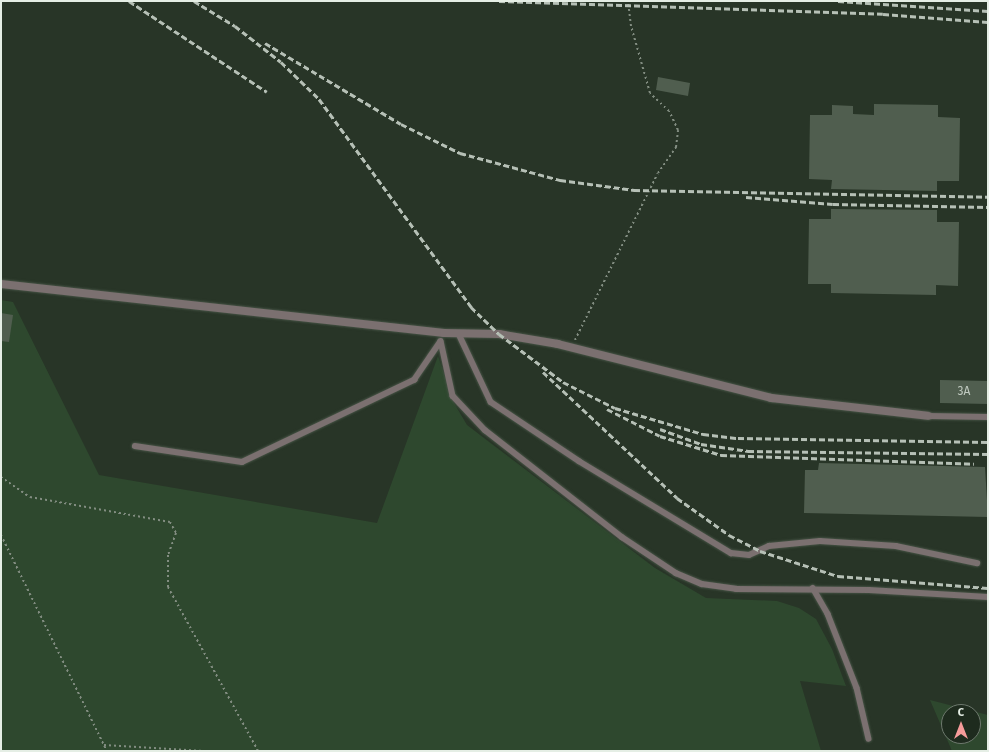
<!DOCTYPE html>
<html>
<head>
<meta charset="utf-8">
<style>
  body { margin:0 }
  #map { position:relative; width:989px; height:752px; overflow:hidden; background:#283527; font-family:"Fira Sans",sans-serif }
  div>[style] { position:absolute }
  .green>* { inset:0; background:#2e482e }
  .building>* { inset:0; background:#505e4f }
  .path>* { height:2px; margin-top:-1px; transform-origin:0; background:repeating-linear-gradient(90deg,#828d81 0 2px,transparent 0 5px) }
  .roads { filter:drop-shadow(0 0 1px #465345) drop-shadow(0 0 1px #465345) }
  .lane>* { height:5.5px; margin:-2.75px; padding:0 2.75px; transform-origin:2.75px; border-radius:2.75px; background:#7b7070 }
  .street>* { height:8px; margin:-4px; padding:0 4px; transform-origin:4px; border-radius:4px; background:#7b7070 }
  .rail>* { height:3px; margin-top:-1.5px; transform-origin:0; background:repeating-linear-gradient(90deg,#b6c0b6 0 6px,transparent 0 9px) }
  span { translate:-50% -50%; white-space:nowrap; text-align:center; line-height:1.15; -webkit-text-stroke:4px #1e2b1e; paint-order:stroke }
  .number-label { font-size:12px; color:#c0cac0 }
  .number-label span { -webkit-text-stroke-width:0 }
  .frame { position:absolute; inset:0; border:2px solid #e5eee5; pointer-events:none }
  .north { position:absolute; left:941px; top:704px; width:40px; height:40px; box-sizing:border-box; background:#1e2b1e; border:1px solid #6e796e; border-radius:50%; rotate:0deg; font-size:11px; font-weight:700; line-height:16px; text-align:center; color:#e5eee5 }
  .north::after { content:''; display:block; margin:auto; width:14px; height:18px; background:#f59b9a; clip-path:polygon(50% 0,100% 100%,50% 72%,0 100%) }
</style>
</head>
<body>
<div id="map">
  <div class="green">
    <div style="clip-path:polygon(1px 300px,13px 302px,99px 475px,377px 523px,438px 356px,454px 403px,467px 425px,655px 568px,706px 598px,777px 601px,799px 608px,816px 619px,832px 649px,846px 686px,800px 681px,821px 751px,1px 751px)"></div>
    <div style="clip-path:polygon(evenodd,930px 700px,988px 715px,988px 751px,952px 751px,930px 700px,949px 712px,973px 712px,973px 736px,949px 736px,949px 712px)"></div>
  </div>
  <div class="building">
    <div style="clip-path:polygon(658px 77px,690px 83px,688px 96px,656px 90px)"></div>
    <div style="clip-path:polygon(874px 104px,938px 105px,938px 117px,960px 118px,959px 181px,937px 181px,937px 191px,831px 189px,832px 180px,809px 179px,810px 115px,832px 115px,832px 105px,853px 106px,853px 114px,874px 115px)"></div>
    <div style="clip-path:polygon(831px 209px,937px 210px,937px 222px,959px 222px,958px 286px,936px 285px,936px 295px,831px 293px,831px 284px,808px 284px,809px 219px,831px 219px)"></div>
    <div style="clip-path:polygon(1px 313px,13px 315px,9px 342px,1px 341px)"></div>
    <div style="clip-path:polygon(940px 380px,988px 381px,988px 404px,940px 403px)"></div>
    <div style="clip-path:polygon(819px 463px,985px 467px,988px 517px,804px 513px,805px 470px,818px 470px)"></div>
  </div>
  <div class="path">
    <div style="left:575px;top:340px;width:186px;rotate:-63.6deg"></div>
    <div style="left:658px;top:173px;width:32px;rotate:-55deg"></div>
    <div style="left:676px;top:147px;width:17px;rotate:-83deg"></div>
    <div style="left:678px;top:130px;width:21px;rotate:-115deg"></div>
    <div style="left:669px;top:111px;width:26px;rotate:-137deg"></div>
    <div style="left:650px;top:93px;width:70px;rotate:-105.8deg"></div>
    <div style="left:631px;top:26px;width:25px;rotate:-97deg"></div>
    <div style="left:1px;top:477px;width:35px;rotate:35deg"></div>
    <div style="left:30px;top:497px;width:142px;rotate:10.1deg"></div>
    <div style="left:170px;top:522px;width:13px;rotate:61deg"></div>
    <div style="left:176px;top:533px;width:23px;rotate:110deg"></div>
    <div style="left:168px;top:555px;width:32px;rotate:90deg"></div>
    <div style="left:168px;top:587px;width:187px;rotate:61.2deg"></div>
    <div style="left:1px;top:535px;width:241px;rotate:63.9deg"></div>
    <div style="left:104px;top:745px;width:100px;rotate:3.4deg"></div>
  </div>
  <div class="roads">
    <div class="lane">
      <div style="left:459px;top:334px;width:75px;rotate:64.8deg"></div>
      <div style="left:491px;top:402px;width:106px;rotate:33.8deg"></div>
      <div style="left:579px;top:461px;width:178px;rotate:31.2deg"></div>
      <div style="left:731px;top:553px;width:18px;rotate:6deg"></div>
      <div style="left:749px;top:555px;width:22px;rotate:-24deg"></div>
      <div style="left:769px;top:546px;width:51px;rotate:-5.6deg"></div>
      <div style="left:820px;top:541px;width:76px;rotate:3.8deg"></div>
      <div style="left:896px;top:546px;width:83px;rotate:11.9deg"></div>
      <div style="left:441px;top:341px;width:56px;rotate:77.7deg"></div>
      <div style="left:453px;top:396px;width:47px;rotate:46.7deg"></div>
      <div style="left:485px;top:430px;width:174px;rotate:38deg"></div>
      <div style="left:622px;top:537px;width:65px;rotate:33.7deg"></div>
      <div style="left:676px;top:573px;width:28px;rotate:23deg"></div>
      <div style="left:702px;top:584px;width:34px;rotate:8deg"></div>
      <div style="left:736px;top:589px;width:133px;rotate:0.4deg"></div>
      <div style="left:869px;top:590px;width:119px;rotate:3.4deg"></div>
      <div style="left:928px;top:416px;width:60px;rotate:1deg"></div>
      <div style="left:135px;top:446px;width:108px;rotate:8.5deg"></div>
      <div style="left:242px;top:462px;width:191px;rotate:-25.5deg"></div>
      <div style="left:414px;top:380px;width:46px;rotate:-55.6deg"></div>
      <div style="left:813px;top:588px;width:30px;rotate:60deg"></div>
      <div style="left:828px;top:614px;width:79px;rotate:68.6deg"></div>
      <div style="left:857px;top:688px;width:52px;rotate:76.8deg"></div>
    </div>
    <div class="street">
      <div style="left:1px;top:284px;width:446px;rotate:6.3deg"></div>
      <div style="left:444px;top:333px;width:55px;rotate:1deg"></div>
      <div style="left:499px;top:334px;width:60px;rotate:9.6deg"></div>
      <div style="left:558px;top:344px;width:220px;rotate:14.2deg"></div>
      <div style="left:771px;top:398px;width:158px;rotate:6.5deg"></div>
    </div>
  </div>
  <div class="rail">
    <div style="left:129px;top:1px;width:165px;rotate:33.4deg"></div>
    <div style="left:194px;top:1px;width:48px;rotate:31.4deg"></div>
    <div style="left:235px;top:26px;width:58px;rotate:38deg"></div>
    <div style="left:281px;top:62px;width:53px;rotate:44.2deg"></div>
    <div style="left:319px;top:99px;width:258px;rotate:53.8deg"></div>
    <div style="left:471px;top:307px;width:39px;rotate:44deg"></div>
    <div style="left:499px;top:334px;width:80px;rotate:36.9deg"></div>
    <div style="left:563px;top:382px;width:58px;rotate:26.6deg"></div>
    <div style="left:615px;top:408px;width:92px;rotate:16.5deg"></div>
    <div style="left:703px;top:434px;width:35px;rotate:7deg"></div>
    <div style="left:738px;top:438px;width:250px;rotate:0.9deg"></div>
    <div style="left:499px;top:1px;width:384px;rotate:1.9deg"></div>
    <div style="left:883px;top:14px;width:105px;rotate:4.4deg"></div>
    <div style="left:838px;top:1px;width:150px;rotate:3.8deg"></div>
    <div style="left:265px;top:43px;width:158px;rotate:30.8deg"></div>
    <div style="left:401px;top:124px;width:66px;rotate:26.2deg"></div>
    <div style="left:460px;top:153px;width:104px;rotate:15.1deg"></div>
    <div style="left:560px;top:180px;width:75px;rotate:7.7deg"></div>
    <div style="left:634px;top:190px;width:354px;rotate:1.1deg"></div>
    <div style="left:746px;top:197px;width:87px;rotate:4.6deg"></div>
    <div style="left:833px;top:204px;width:155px;rotate:1.1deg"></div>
    <div style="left:543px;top:372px;width:184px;rotate:43.2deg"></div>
    <div style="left:677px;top:498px;width:64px;rotate:35.4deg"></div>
    <div style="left:729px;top:535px;width:35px;rotate:27deg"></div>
    <div style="left:760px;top:551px;width:82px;rotate:17.8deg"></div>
    <div style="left:838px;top:576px;width:150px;rotate:4.6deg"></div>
    <div style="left:607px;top:409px;width:59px;rotate:27deg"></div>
    <div style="left:660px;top:436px;width:64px;rotate:17.3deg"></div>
    <div style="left:721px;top:455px;width:253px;rotate:2deg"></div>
    <div style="left:660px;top:429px;width:44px;rotate:20.1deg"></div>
    <div style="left:701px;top:444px;width:48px;rotate:8.5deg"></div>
    <div style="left:748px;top:451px;width:240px;rotate:0.7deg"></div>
  </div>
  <div class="number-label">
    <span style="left:964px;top:392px">3А</span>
  </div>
  <div class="frame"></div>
  <div class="north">С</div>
</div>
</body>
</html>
